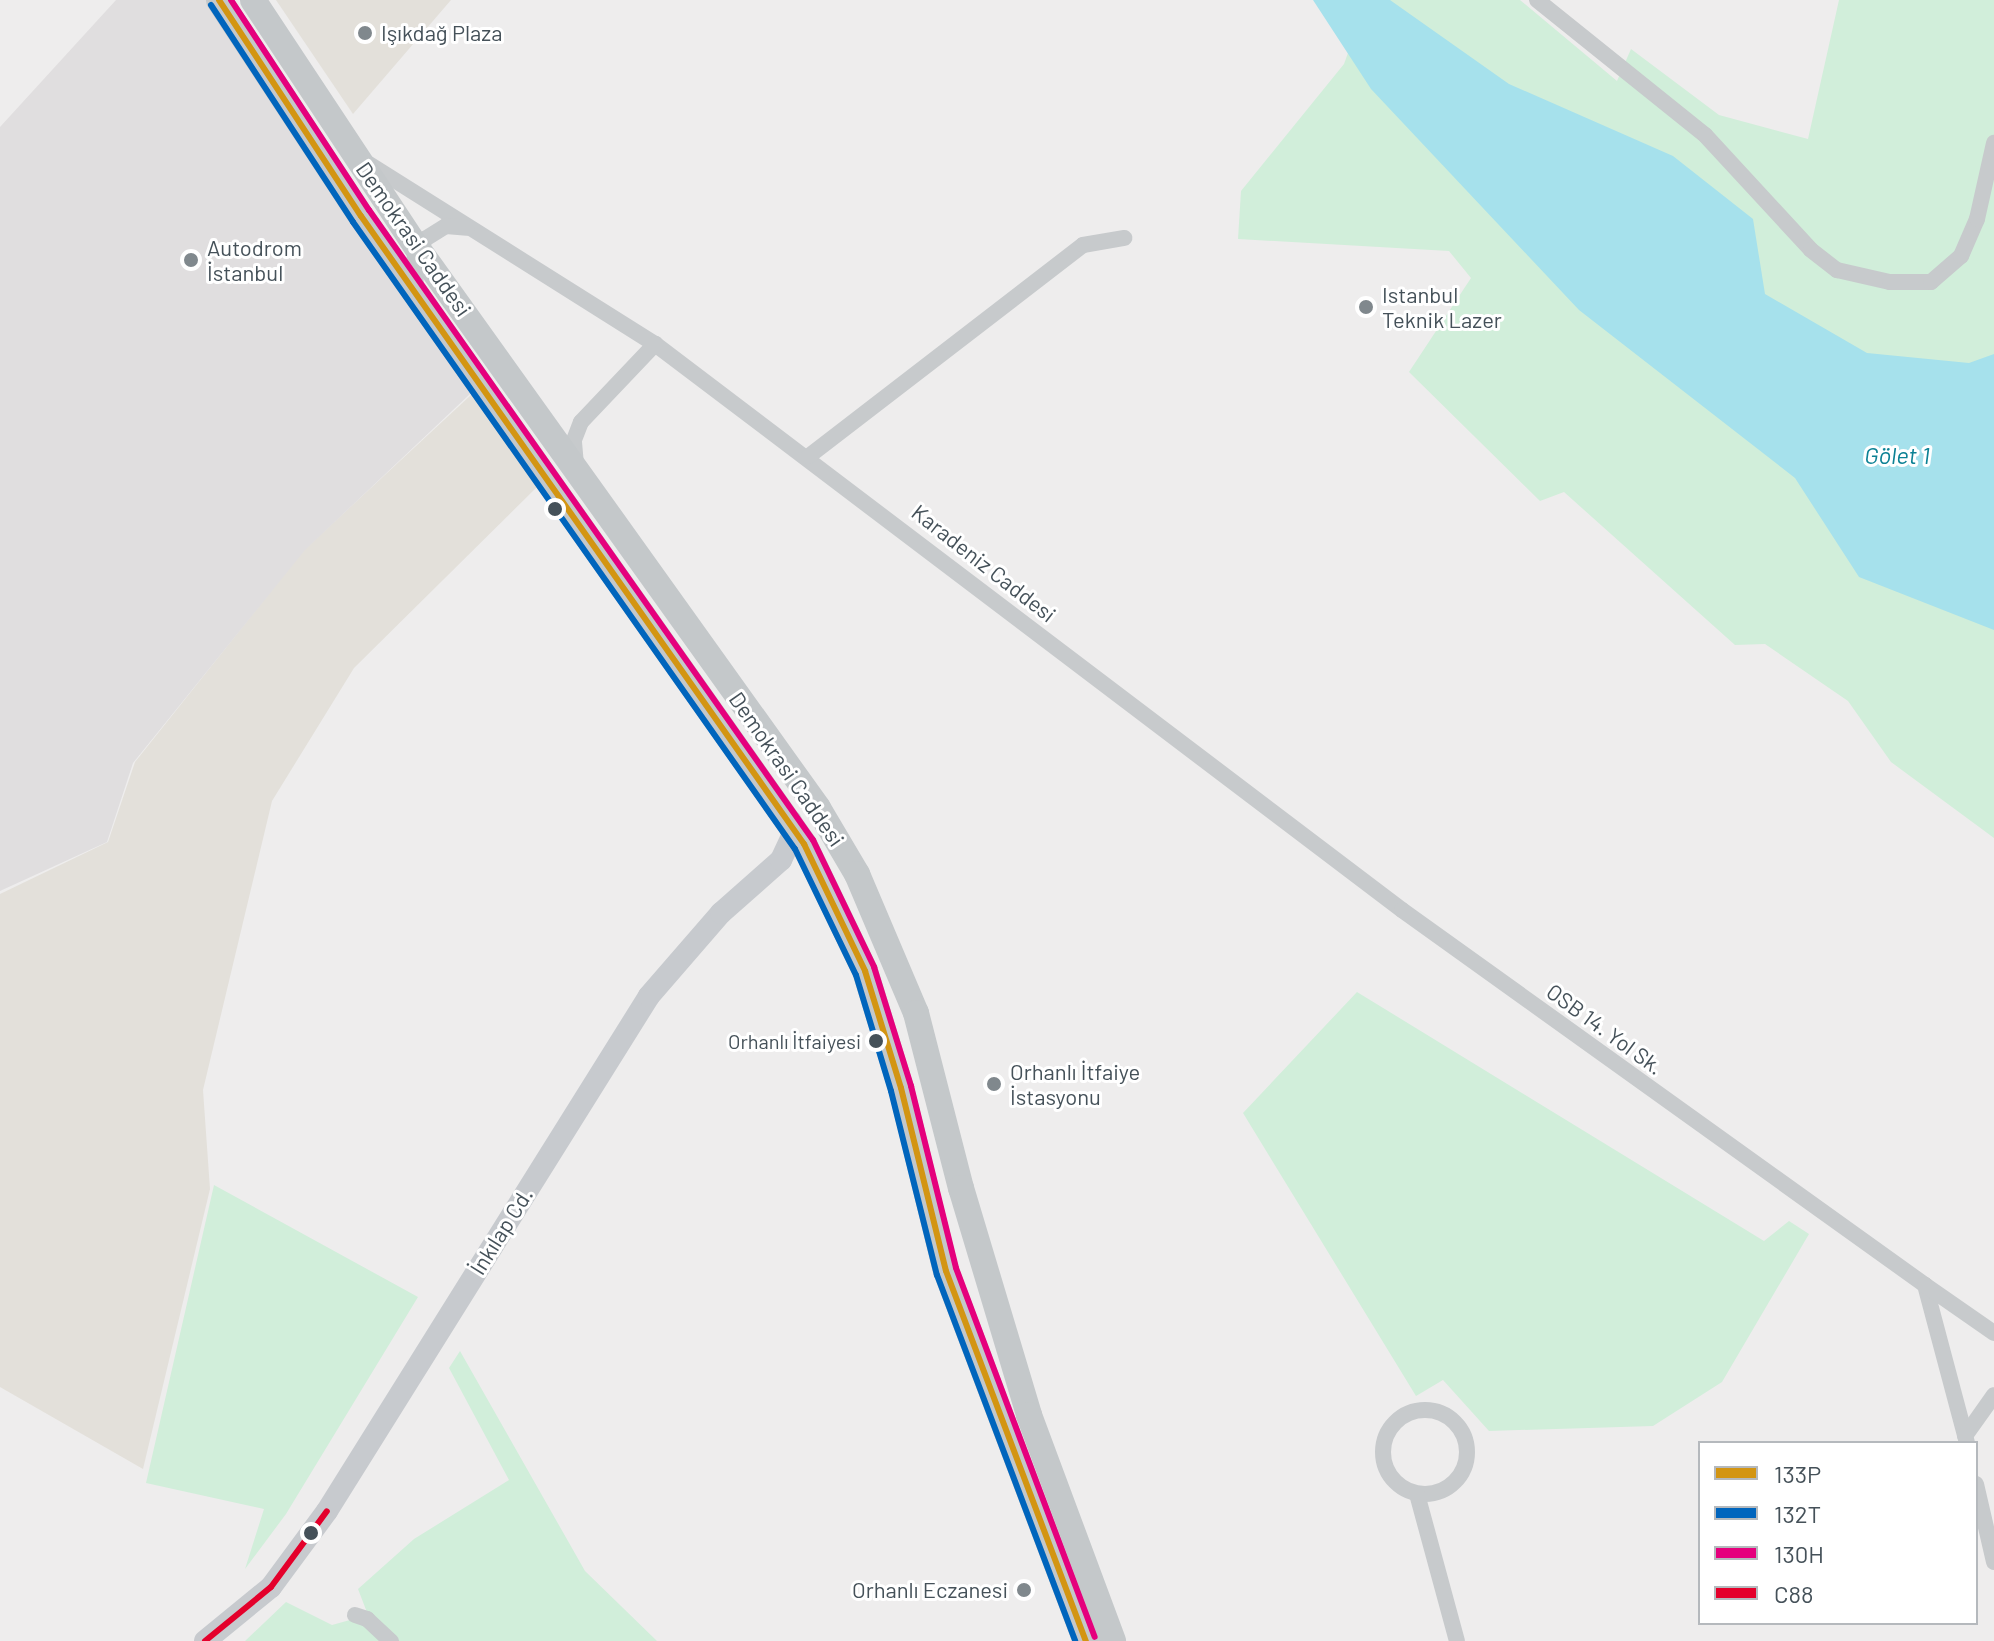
<!DOCTYPE html>
<html>
<head>
<meta charset="utf-8">
<style>
  body { margin:0 }
  #map { position:relative; width:1994px; height:1641px; overflow:hidden; background:#eeeded; font-family:Barlow,sans-serif }
  div>[style] { position:absolute }
  .commercial>* { inset:0; background:#e3e0da }
  .education>* { inset:0; background:#e0dedf }
  .green>* { inset:0; background:#d1eeda }
  .water>* { inset:0; background:#a6e1ec }
  .street>* { height:16px; margin:-8px; padding:0 8px; transform-origin:8px; border-radius:8px; background:#c7cacc }
  .street>.ring { margin:-8px; padding:0; box-sizing:content-box; background:none; border:16px solid #c7cacc; border-radius:50% }
  .secondary>* { height:22px; margin:-11px; padding:0 11px; transform-origin:11px; border-radius:11px; background:#c7cace }
  .primary>* { height:26px; margin:-13px; padding:0 13px; transform-origin:13px; border-radius:13px; background:#c4c8ca }
  .bus-1>* { height:6px; margin:-3px; padding:0 3px; transform-origin:3px; border-radius:3px; background:#d39512 }
  .bus-2>* { height:6px; margin:-3px; padding:0 3px; transform-origin:3px; border-radius:3px; background:#0065bd }
  .bus-3>* { height:6px; margin:-3px; padding:0 3px; transform-origin:3px; border-radius:3px; background:#e5007d }
  .bus-4>* { height:6px; margin:-3px; padding:0 3px; transform-origin:3px; border-radius:3px; background:#e4002b }
  .dots>* { width:22px; height:22px; translate:-50% -50%; box-sizing:border-box; border:4px solid #fff; border-radius:50% }
  span { translate:-50% -50%; white-space:nowrap; text-align:center; line-height:1.15; -webkit-text-stroke:6px #fff; paint-order:stroke }
  .bus-label { font-size:20px; color:#455159 }
  .right { translate:-100% -50%; text-align:right }
  .poi-label { font-size:22px; color:#455159 }
  .left { translate:0 -50%; text-align:left }
  .street-label { font-size:22px; color:#455159 }
  .water-label { font-size:24px; color:#0d8295; font-style:italic }
  .legend { position:absolute; left:1698px; top:1441px; width:280px; height:184px; box-sizing:border-box; background:#fff; border:2px solid #b5b9bd; margin:0; padding:10px 14px; list-style:none; font-size:24px; color:#455159 }
  .legend li { display:flex; align-items:center; gap:16px; height:40px }
  .legend b { width:40px; border:2px solid #b5b9bd }
</style>
</head>
<body>
<div id="map">
  <div class="commercial">
    <div style="clip-path:polygon(276px 0,451px 0,353px 114px)"></div>
    <div style="clip-path:polygon(472px 394px,537px 487px,354px 668px,272px 801px,203px 1090px,210px 1189px,143px 1469px,0 1387px,0 894px,108px 842px,135px 762px,303px 551px)"></div>
  </div>
  <div class="education">
    <div style="clip-path:polygon(116px 0,209px 0,471px 393px,305px 550px,133px 763px,107px 842px,0 891px,0 127px)"></div>
  </div>
  <div class="green">
    <div style="clip-path:polygon(1367px 0,1520px 0,1617px 81px,1631px 49px,1719px 115px,1808px 139px,1839px 0,1994px 0,1994px 838px,1891px 762px,1848px 701px,1765px 644px,1735px 645px,1564px 492px,1540px 501px,1409px 372px,1471px 278px,1449px 251px,1238px 239px,1241px 191px,1344px 64px)"></div>
    <div style="clip-path:polygon(1357px 992px,1764px 1241px,1789px 1221px,1809px 1234px,1722px 1382px,1653px 1426px,1489px 1431px,1443px 1380px,1416px 1396px,1243px 1113px)"></div>
    <div style="clip-path:polygon(214px 1185px,418px 1297px,286px 1514px,245px 1569px,264px 1509px,146px 1483px)"></div>
    <div style="clip-path:polygon(460px 1351px,585px 1571px,657px 1641px,245px 1641px,286px 1602px,332px 1625px,368px 1615px,358px 1589px,414px 1539px,509px 1480px,449px 1368px)"></div>
  </div>
  <div class="water">
    <div style="clip-path:polygon(1313px 0,1390px 0,1509px 84px,1673px 156px,1753px 219px,1765px 294px,1867px 353px,1969px 363px,1994px 354px,1994px 630px,1859px 577px,1795px 478px,1579px 310px,1371px 89px)"></div>
  </div>
  <div class="street">
    <div style="left:1537px;top:0;width:216px;rotate:38.8deg"></div>
    <div style="left:1705px;top:135px;width:156px;rotate:47.3deg"></div>
    <div style="left:1811px;top:250px;width:33px;rotate:38deg"></div>
    <div style="left:1837px;top:270px;width:54px;rotate:12.8deg"></div>
    <div style="left:1890px;top:282px;width:41px"></div>
    <div style="left:1931px;top:282px;width:40px;rotate:-41deg"></div>
    <div style="left:1961px;top:256px;width:40px;rotate:-66.6deg"></div>
    <div style="left:1977px;top:219px;width:78px;rotate:-77.4deg"></div>
    <div style="left:369px;top:164px;width:338px;rotate:32.2deg"></div>
    <div style="left:655px;top:344px;width:937px;rotate:37.15deg"></div>
    <div style="left:1402px;top:910px;width:644px;rotate:35.64deg"></div>
    <div style="left:1925px;top:1285px;width:163px;rotate:75.1deg"></div>
    <div style="left:416px;top:286px;width:26px;rotate:-94deg"></div>
    <div style="left:414px;top:260px;width:24px;rotate:-62deg"></div>
    <div style="left:425px;top:239px;width:25px;rotate:-32deg"></div>
    <div style="left:446px;top:226px;width:21px;rotate:5deg"></div>
    <div style="left:809px;top:456px;width:346px;rotate:-37.6deg"></div>
    <div style="left:1083px;top:245px;width:42px;rotate:-9.7deg"></div>
    <div style="left:576px;top:465px;width:25px;rotate:-95deg"></div>
    <div style="left:574px;top:440px;width:19px;rotate:-69deg"></div>
    <div style="left:581px;top:422px;width:108px;rotate:-46.5deg"></div>
    <div style="left:1925px;top:1285px;width:84px;rotate:34.8deg"></div>
    <div class="ring" style="left:1383px;top:1410px;width:68px;height:68px"></div>
    <div style="left:1965px;top:1436px;width:50px;rotate:-54.7deg"></div>
    <div style="left:1976px;top:1484px;width:80px;rotate:77deg"></div>
    <div style="left:1417px;top:1494px;width:152px;rotate:74.8deg"></div>
    <div style="left:355px;top:1615px;width:13px;rotate:18deg"></div>
    <div style="left:367px;top:1619px;width:33px;rotate:43deg"></div>
  </div>
  <div class="secondary">
    <div style="left:205px;top:1641px;width:85px;rotate:-39.3deg"></div>
    <div style="left:271px;top:1587px;width:94px;rotate:-53.6deg"></div>
    <div style="left:327px;top:1511px;width:607px;rotate:-57.98deg"></div>
    <div style="left:649px;top:996px;width:110px;rotate:-49.1deg"></div>
    <div style="left:721px;top:913px;width:80px;rotate:-41.5deg"></div>
    <div style="left:781px;top:860px;width:26px;rotate:-65deg"></div>
    <div style="left:792px;top:836px;width:15px;rotate:-94deg"></div>
  </div>
  <div class="primary">
    <div style="left:219px;top:0;width:258px;rotate:56.7deg"></div>
    <div style="left:361px;top:216px;width:769px;rotate:54.8deg"></div>
    <div style="left:804px;top:844px;width:141px;rotate:64.3deg"></div>
    <div style="left:865px;top:971px;width:122px;rotate:72.9deg"></div>
    <div style="left:901px;top:1088px;width:188px;rotate:76.2deg"></div>
    <div style="left:946px;top:1271px;width:396px;rotate:69.3deg"></div>
    <div style="left:253px;top:0;width:299px;rotate:56.5deg"></div>
    <div style="left:418px;top:249px;width:687px;rotate:54.41deg"></div>
    <div style="left:818px;top:808px;width:77px;rotate:59.4deg"></div>
    <div style="left:857px;top:874px;width:151px;rotate:67deg"></div>
    <div style="left:916px;top:1013px;width:181px;rotate:75.6deg"></div>
    <div style="left:961px;top:1188px;width:237px;rotate:73.3deg"></div>
    <div style="left:1029px;top:1415px;width:241px;rotate:69.6deg"></div>
  </div>
  <div class="bus-1">
    <div style="left:219px;top:0;width:258px;rotate:56.7deg"></div>
    <div style="left:361px;top:216px;width:769px;rotate:54.8deg"></div>
    <div style="left:804px;top:844px;width:141px;rotate:64.3deg"></div>
    <div style="left:865px;top:971px;width:122px;rotate:72.9deg"></div>
    <div style="left:901px;top:1088px;width:188px;rotate:76.2deg"></div>
    <div style="left:946px;top:1271px;width:396px;rotate:69.3deg"></div>
  </div>
  <div class="bus-2">
    <div style="left:211px;top:5px;width:259px;rotate:56.8deg"></div>
    <div style="left:353px;top:222px;width:767px;rotate:54.82deg"></div>
    <div style="left:795px;top:849px;width:140px;rotate:64.2deg"></div>
    <div style="left:856px;top:975px;width:121px;rotate:73.2deg"></div>
    <div style="left:891px;top:1091px;width:190px;rotate:76deg"></div>
    <div style="left:937px;top:1275px;width:391px;rotate:69.3deg"></div>
  </div>
  <div class="bus-3">
    <div style="left:231px;top:0;width:251px;rotate:56.7deg"></div>
    <div style="left:369px;top:210px;width:771px;rotate:54.83deg"></div>
    <div style="left:813px;top:840px;width:141px;rotate:64.3deg"></div>
    <div style="left:874px;top:967px;width:125px;rotate:72.7deg"></div>
    <div style="left:911px;top:1086px;width:187px;rotate:76.1deg"></div>
    <div style="left:956px;top:1268px;width:394px;rotate:69.4deg"></div>
  </div>
  <div class="bus-4">
    <div style="left:205px;top:1641px;width:85px;rotate:-39.3deg"></div>
    <div style="left:271px;top:1587px;width:94px;rotate:-53.6deg"></div>
  </div>
  <div class="dots">
    <div style="left:365px;top:33px;background:#80888d"></div>
    <div style="left:191px;top:260px;background:#80888d"></div>
    <div style="left:1366px;top:307px;background:#80888d"></div>
    <div style="left:555px;top:509px;background:#455159"></div>
    <div style="left:876px;top:1041px;background:#455159"></div>
    <div style="left:994px;top:1084px;background:#80888d"></div>
    <div style="left:311px;top:1533px;background:#455159"></div>
    <div style="left:1024px;top:1590px;background:#80888d"></div>
  </div>
  <div class="bus-label">
    <span class="right" style="left:861px;top:1041px">Orhanlı İtfaiyesi</span>
  </div>
  <div class="poi-label">
    <span class="left" style="left:381px;top:33px">Işıkdağ Plaza</span>
    <span class="left" style="left:207px;top:260px">Autodrom<br>İstanbul</span>
    <span class="left" style="left:1382px;top:307px">Istanbul<br>Teknik Lazer</span>
    <span class="left" style="left:1010px;top:1084px">Orhanlı İtfaiye<br>İstasyonu</span>
    <span class="right" style="left:1008px;top:1590px">Orhanlı Eczanesi</span>
  </div>
  <div class="street-label">
    <span style="left:414px;top:239px;rotate:55deg">Demokrasi Caddesi</span>
    <span style="left:984px;top:563px;rotate:38deg">Karadeniz Caddesi</span>
    <span style="left:787px;top:769px;rotate:55deg">Demokrasi Caddesi</span>
    <span style="left:1605px;top:1029px;rotate:36deg">OSB 14. Yol Sk.</span>
    <span style="left:501px;top:1231px;rotate:-58deg">İnkılap Cd.</span>
  </div>
  <div class="water-label">
    <span style="left:1897px;top:455px">Gölet 1</span>
  </div>
  <ul class="legend">
  <li><b style="height:10px;background:#d39512"></b>133P</li>
  <li><b style="height:10px;background:#0065bd"></b>132T</li>
  <li><b style="height:10px;background:#e5007d"></b>130H</li>
  <li><b style="height:10px;background:#e4002b"></b>C88</li>
  </ul>
</div>
</body>
</html>
